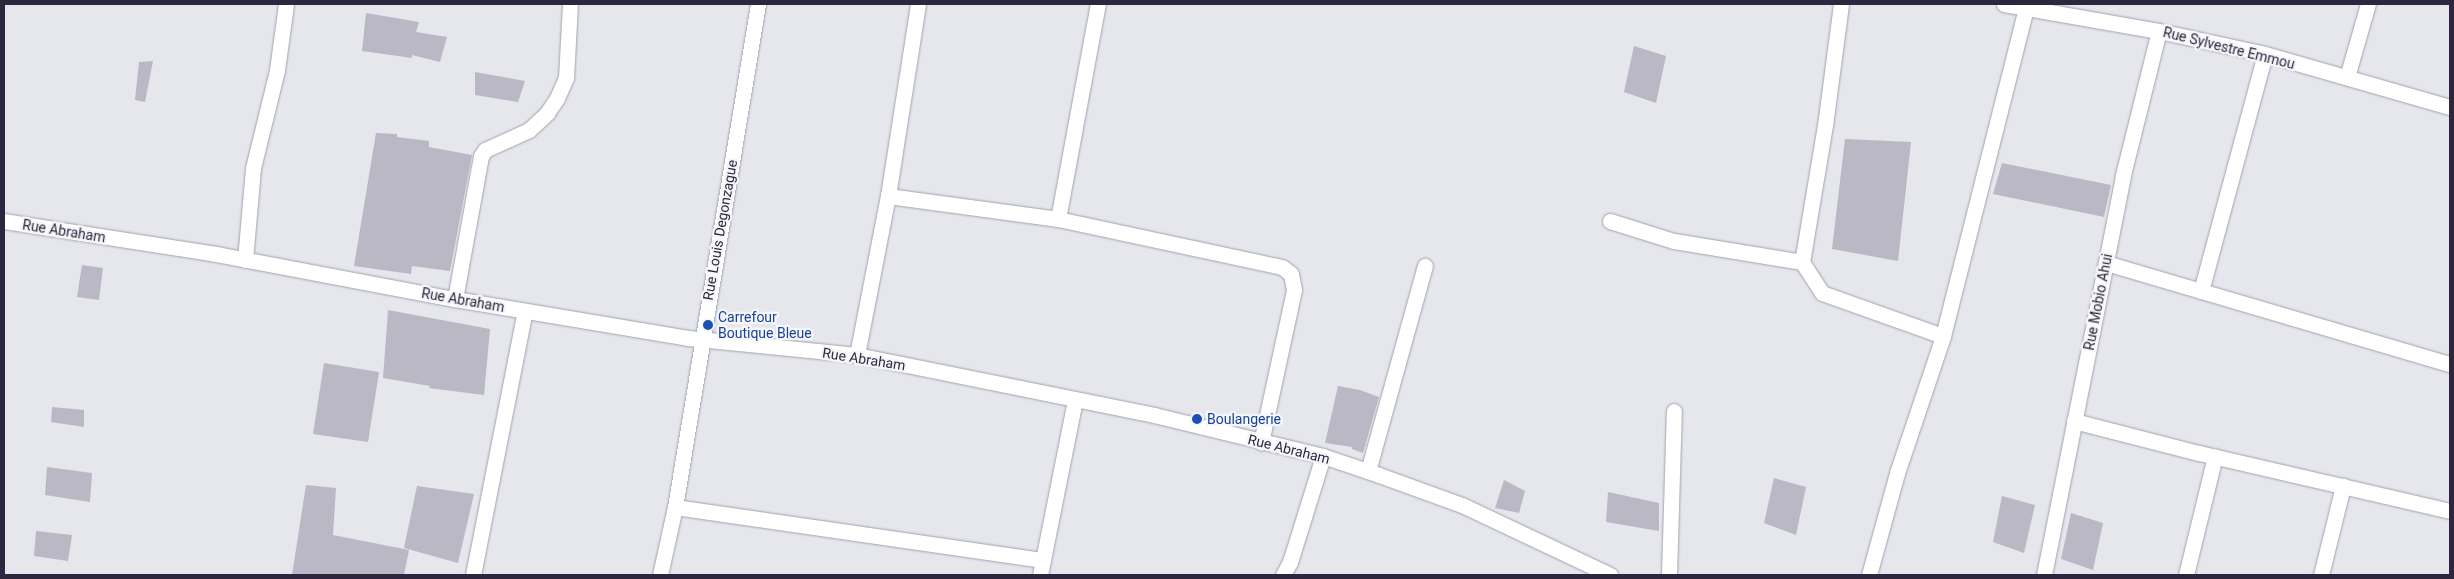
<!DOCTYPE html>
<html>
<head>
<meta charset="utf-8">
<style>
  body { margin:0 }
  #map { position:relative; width:2454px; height:579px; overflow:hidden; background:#e6e6ed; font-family:Roboto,sans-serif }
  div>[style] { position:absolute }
  .building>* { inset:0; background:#bab8c5 }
  .roads { filter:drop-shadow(0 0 1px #a3a1ae) drop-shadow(0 0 1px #a3a1ae) }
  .minor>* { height:15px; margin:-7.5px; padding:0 7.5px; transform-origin:7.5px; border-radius:7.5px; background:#fff }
  .dots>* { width:14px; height:14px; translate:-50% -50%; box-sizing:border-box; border:2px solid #f6f6fa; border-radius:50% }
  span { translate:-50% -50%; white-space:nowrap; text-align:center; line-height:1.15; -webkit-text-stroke:4.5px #f6f6fa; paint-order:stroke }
  .street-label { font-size:14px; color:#2c263e }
  .transit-label { font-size:14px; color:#164399 }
  .left { translate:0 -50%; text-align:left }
  .frame { position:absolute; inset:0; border:5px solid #2c263e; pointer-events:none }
</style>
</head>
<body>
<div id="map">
  <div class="building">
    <div style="clip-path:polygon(366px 13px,419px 22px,416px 32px,447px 37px,440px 62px,412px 55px,412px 58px,362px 51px)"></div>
    <div style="clip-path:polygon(1634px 46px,1666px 56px,1656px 103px,1624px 92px)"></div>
    <div style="clip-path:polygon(153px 61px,145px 102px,135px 100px,139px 62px)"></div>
    <div style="clip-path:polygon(475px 72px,525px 81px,518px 102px,475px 95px)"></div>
    <div style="clip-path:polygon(376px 133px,397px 134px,397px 137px,429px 141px,429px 147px,472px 155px,450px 271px,412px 266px,411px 274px,354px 266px)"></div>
    <div style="clip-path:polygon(1845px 139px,1911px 142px,1898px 261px,1832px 249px)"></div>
    <div style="clip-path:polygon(2002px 163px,2111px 185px,2104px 217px,1993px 194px)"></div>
    <div style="clip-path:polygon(82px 265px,103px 268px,99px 300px,77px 297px)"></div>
    <div style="clip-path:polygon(388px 310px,490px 329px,484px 395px,429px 388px,430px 386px,383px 378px)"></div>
    <div style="clip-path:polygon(324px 363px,379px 372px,368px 442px,313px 434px)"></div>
    <div style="clip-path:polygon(1338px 386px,1360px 390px,1379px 397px,1363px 453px,1352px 449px,1352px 447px,1325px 443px)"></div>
    <div style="clip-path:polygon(52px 407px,84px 410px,84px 427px,51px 422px)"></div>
    <div style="clip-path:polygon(47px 467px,92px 473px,90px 502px,45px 495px)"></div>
    <div style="clip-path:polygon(1774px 478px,1806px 487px,1796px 535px,1764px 523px)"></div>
    <div style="clip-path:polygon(1504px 480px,1525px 491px,1519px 513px,1495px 508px)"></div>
    <div style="clip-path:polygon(306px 485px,336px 488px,333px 535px,409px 550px,404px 575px,292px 575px)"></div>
    <div style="clip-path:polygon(417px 486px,474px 494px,458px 563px,404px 548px)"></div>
    <div style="clip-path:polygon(1608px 492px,1659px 503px,1659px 531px,1606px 522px)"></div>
    <div style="clip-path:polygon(2002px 496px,2035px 505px,2024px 553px,1993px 542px)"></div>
    <div style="clip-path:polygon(2071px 513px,2103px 523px,2093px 570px,2061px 559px)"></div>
    <div style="clip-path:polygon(36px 531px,72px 535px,68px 561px,34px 556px)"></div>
  </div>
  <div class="roads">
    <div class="minor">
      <div style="left:1841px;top:4px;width:122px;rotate:97.5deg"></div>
      <div style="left:1825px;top:125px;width:139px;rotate:99.5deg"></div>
      <div style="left:1802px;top:262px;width:37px;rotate:57deg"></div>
      <div style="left:1822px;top:293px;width:128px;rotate:19.6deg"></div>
      <div style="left:2004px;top:4px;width:157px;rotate:9.9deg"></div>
      <div style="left:2159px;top:31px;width:108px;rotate:12.2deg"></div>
      <div style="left:2265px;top:54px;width:192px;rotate:16deg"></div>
      <div style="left:2347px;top:77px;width:76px;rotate:-74deg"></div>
      <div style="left:888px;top:196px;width:172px;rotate:7.7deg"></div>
      <div style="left:1058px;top:219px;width:229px;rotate:12.1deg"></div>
      <div style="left:1282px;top:267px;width:11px;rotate:38deg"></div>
      <div style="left:1291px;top:274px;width:16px;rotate:79deg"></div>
      <div style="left:1294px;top:290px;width:156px;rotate:102.2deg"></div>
      <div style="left:1058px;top:219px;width:219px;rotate:-79.5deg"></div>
      <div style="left:4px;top:221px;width:215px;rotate:8.8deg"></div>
      <div style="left:216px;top:254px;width:243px;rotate:10.7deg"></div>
      <div style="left:455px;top:299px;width:236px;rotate:9.5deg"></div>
      <div style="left:688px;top:338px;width:170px;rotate:5.7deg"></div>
      <div style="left:857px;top:355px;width:303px;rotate:11.4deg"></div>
      <div style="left:1154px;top:415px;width:174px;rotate:13.6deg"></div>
      <div style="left:1323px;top:456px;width:59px;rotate:18.7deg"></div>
      <div style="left:1379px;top:475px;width:88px;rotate:19.9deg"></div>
      <div style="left:1462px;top:505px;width:164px;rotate:25.3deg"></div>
      <div style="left:1610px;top:221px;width:67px;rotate:17.4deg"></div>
      <div style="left:1674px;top:241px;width:130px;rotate:9.3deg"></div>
      <div style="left:245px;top:260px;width:92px;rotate:-85deg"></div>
      <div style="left:253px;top:168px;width:101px;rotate:-76.2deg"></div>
      <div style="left:277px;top:70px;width:67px;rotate:-82.2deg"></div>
      <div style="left:2106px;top:263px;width:359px;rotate:16.4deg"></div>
      <div style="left:2201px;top:291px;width:245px;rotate:-74.9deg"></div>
      <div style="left:455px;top:299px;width:145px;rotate:-79.7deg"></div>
      <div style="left:481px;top:156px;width:7px;rotate:-56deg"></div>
      <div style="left:485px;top:150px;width:48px;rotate:-24.4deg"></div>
      <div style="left:529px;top:130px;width:25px;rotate:-43deg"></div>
      <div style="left:547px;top:113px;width:18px;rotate:-56deg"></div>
      <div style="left:557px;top:98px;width:22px;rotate:-66deg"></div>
      <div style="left:566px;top:78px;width:74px;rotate:-86.9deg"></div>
      <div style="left:857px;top:355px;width:162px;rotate:-79deg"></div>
      <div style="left:888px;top:196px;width:194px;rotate:-81.1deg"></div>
      <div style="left:2074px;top:421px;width:129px;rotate:14.4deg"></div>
      <div style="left:2199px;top:453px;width:258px;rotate:13deg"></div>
      <div style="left:1368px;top:471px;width:213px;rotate:-74.5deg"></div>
      <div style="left:675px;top:507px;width:372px;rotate:8.2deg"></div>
      <div style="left:473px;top:575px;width:269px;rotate:-78.9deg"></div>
      <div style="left:660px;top:575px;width:70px;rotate:-77.6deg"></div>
      <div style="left:675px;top:507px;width:510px;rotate:-80.63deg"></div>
      <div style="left:1040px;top:575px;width:178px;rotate:-78.7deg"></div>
      <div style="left:1283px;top:575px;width:15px;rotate:-62deg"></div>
      <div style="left:1290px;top:562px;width:111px;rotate:-72.7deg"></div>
      <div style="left:1669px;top:575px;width:164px;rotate:-88.3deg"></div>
      <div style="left:1869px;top:575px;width:106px;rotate:-74.6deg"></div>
      <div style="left:1897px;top:473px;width:145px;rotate:-71.4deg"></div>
      <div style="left:1943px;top:336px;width:338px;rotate:-75.8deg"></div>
      <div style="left:2044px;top:575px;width:408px;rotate:-78.8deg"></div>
      <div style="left:2123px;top:175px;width:148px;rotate:-76deg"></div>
      <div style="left:2186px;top:575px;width:122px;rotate:-76.3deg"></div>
      <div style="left:2321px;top:575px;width:92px;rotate:-76.1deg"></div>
    </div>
  </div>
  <div class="dots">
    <div style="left:708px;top:325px;background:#1a4fb4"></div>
    <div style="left:1197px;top:419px;background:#1a4fb4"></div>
  </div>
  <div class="street-label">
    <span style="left:2229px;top:48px;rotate:14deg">Rue Sylvestre Emmou</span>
    <span style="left:720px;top:230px;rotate:-80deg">Rue Louis Degonzague</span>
    <span style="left:64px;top:231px;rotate:9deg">Rue Abraham</span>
    <span style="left:463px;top:300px;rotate:10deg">Rue Abraham</span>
    <span style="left:2098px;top:302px;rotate:-79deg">Rue Mobio Ahui</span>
    <span style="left:864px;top:359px;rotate:9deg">Rue Abraham</span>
    <span style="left:1289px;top:449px;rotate:14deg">Rue Abraham</span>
  </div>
  <div class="transit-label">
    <span class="left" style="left:718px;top:325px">Carrefour<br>Boutique Bleue</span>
    <span class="left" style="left:1207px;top:419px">Boulangerie</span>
  </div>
  <div class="frame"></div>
</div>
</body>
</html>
